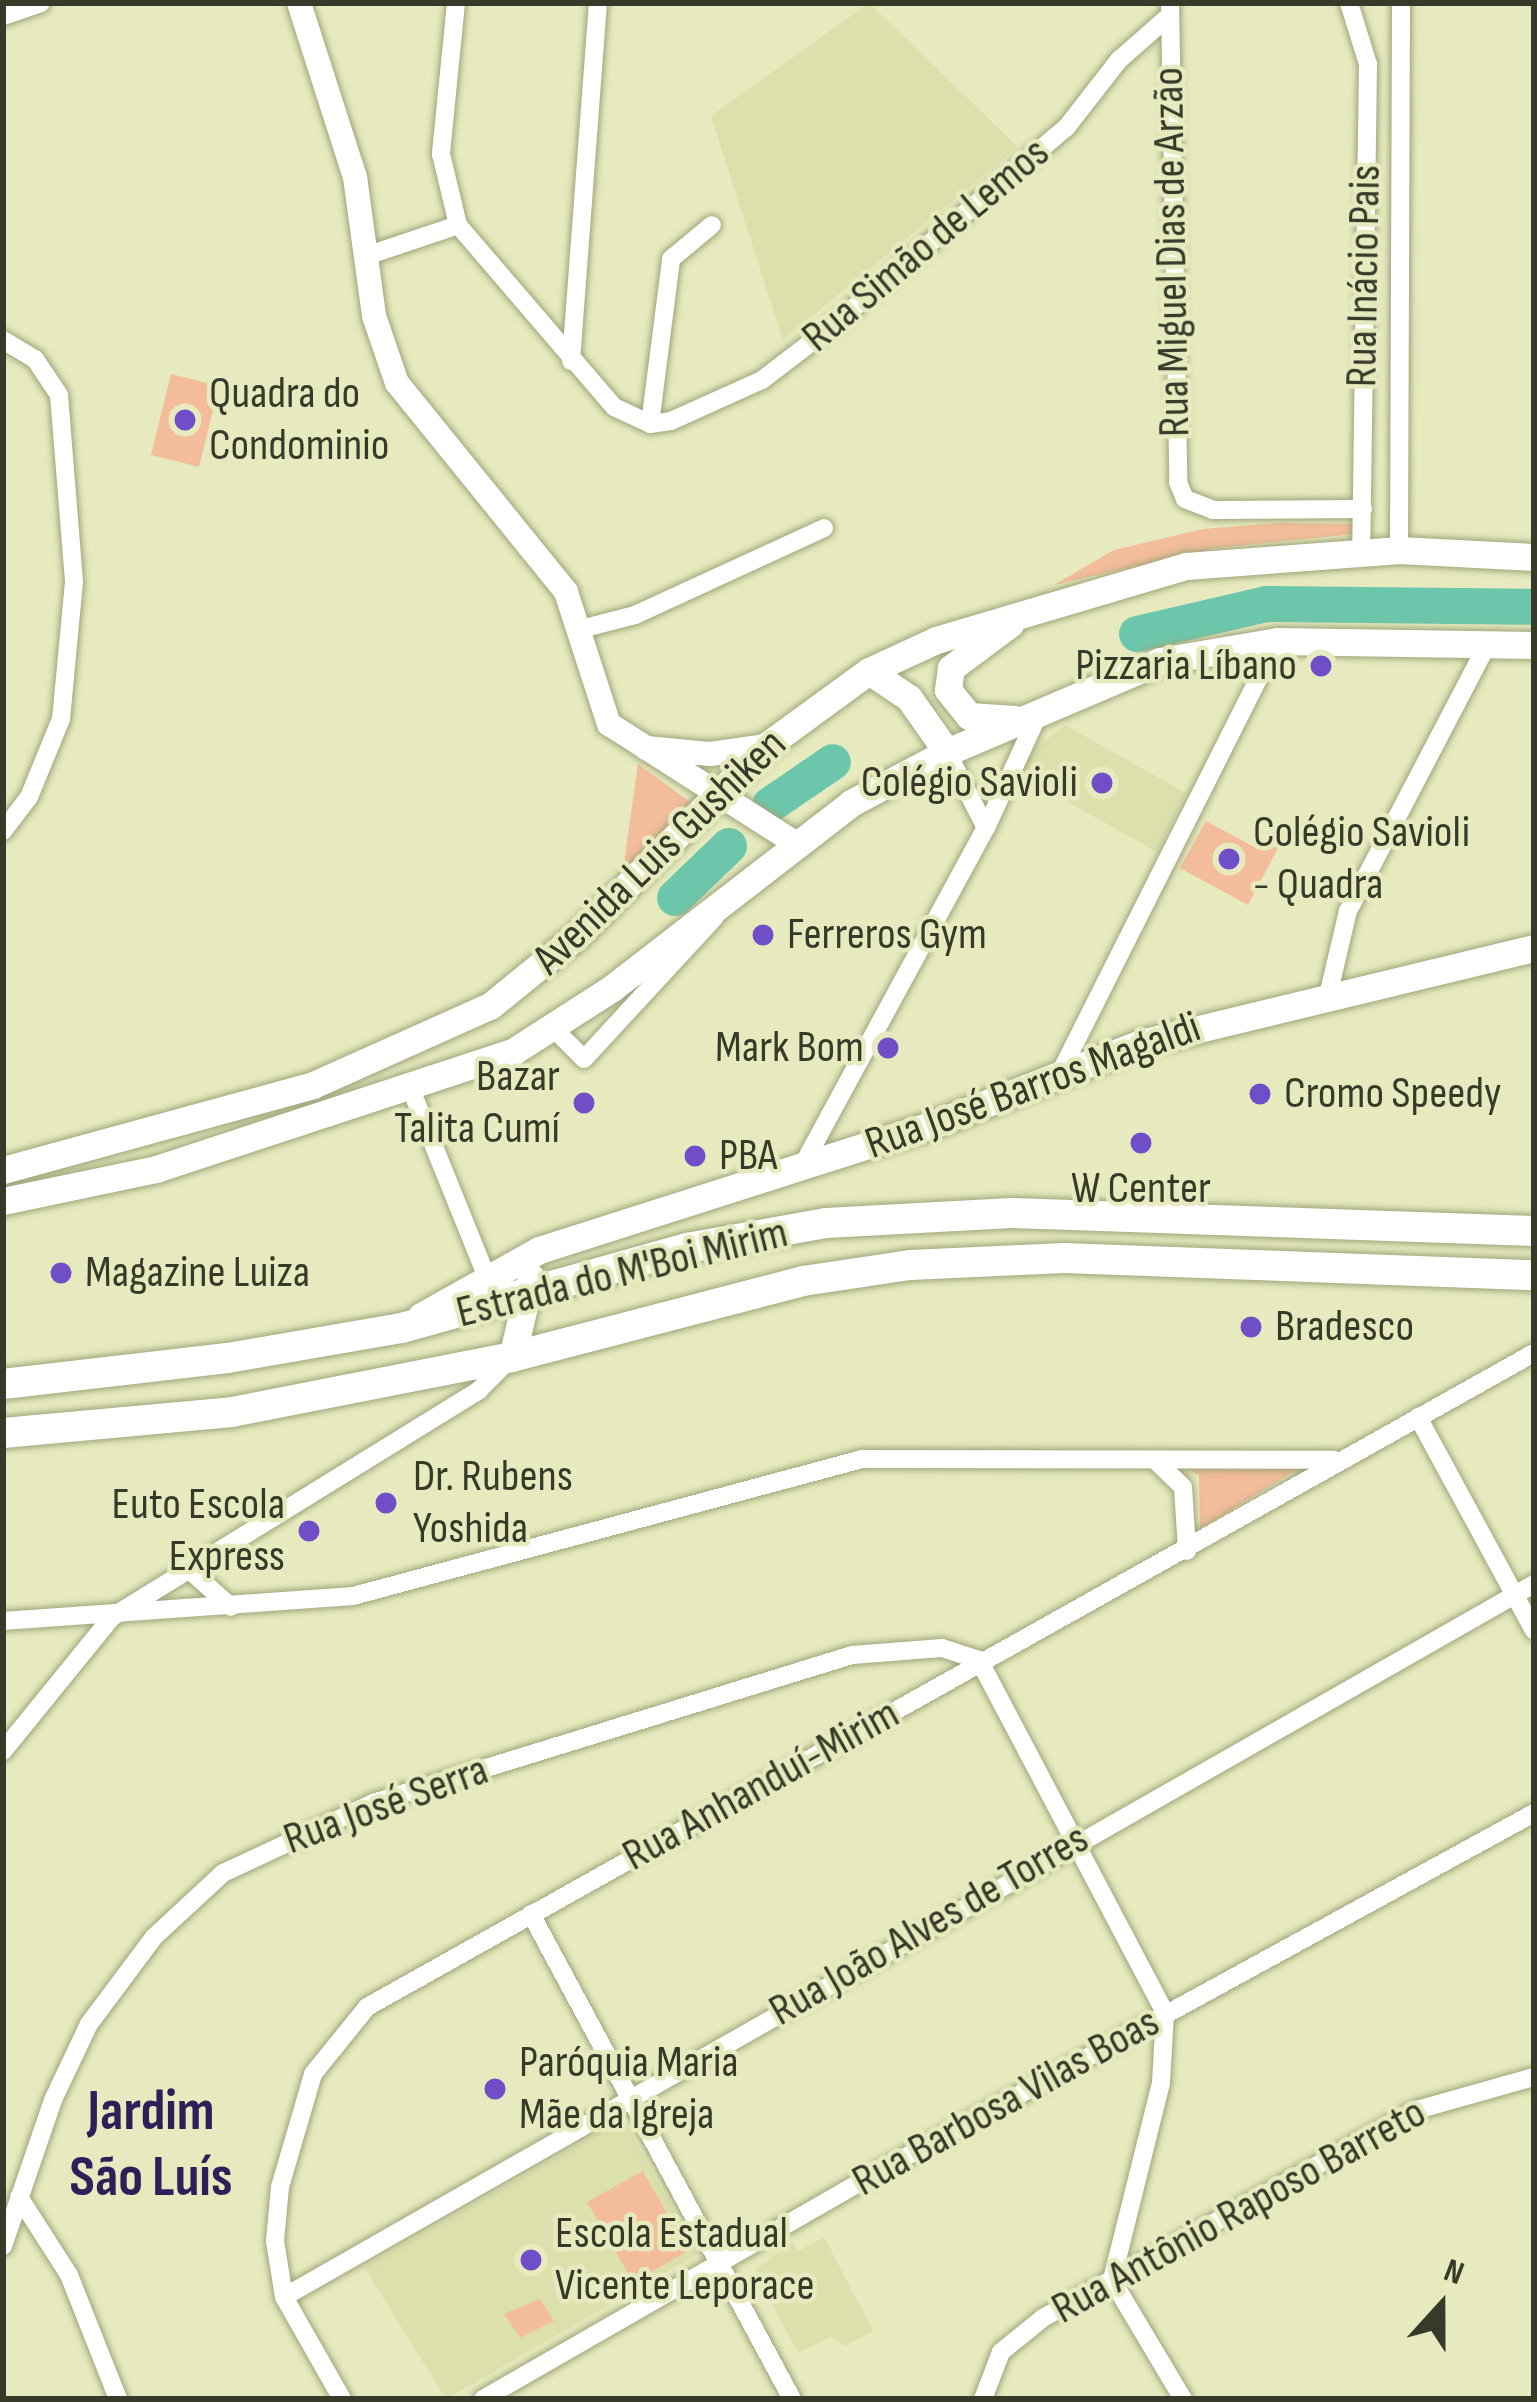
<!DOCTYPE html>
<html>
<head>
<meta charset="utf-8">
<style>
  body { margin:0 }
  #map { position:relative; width:1537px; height:2402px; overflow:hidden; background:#e6eabe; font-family:"Sofia Sans Condensed",sans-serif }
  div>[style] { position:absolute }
  .built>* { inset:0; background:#dce0ad }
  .green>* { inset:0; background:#f3bc9b }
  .river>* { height:36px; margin:-18px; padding:0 18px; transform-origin:18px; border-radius:18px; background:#6cc6ab }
  .roads { filter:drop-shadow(0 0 3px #a1a57b) drop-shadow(0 0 3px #a1a57b) }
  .minor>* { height:18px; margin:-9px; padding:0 9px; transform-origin:9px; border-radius:9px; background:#fff }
  .tertiary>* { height:24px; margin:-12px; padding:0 12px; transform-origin:12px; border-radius:12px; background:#fff }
  .secondary>* { height:27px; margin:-13.5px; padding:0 13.5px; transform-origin:13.5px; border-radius:13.5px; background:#fff }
  .primary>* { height:30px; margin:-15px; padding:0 15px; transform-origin:15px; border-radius:15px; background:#fff }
  .dots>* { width:33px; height:33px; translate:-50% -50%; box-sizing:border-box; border:6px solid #e6eabe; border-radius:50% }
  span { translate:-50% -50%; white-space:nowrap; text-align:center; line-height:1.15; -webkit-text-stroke:9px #e6eabe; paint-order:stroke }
  .street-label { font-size:45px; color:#383a29 }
  .poi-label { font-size:45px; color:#383a29 }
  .left { translate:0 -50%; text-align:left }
  .right { translate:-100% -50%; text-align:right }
  .district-label { font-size:57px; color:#2f1f59; font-weight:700 }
  .frame { position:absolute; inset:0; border:6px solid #383a29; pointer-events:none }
  .north { position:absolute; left:1381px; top:2246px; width:120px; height:120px; -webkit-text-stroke:9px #e6eabe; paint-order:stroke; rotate:21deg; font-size:33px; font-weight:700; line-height:48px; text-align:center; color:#383a29 }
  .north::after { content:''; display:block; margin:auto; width:42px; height:54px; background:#383a29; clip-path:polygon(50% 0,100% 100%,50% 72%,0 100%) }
</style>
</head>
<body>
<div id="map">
  <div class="built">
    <div style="clip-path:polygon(869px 3px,1018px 147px,783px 340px,711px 116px)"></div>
    <div style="clip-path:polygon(1065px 725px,1186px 793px,1157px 852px,1018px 774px,1028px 754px)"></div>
    <div style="clip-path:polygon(623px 2119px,698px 2254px,446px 2399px,364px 2267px)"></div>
    <div style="clip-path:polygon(824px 2237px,873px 2331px,845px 2346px,831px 2337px,798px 2353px,755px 2270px,792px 2242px,798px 2251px)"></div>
  </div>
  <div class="green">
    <div style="clip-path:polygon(171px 374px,219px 386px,199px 467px,151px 455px)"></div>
    <div style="clip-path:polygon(1279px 523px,1356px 524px,1354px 534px,1216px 548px,1054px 585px,1114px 550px,1203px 529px)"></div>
    <div style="clip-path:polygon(638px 764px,690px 802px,622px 877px)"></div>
    <div style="clip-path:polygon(1206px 821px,1258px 849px,1264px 840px,1278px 848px,1248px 905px,1180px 868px)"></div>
    <div style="clip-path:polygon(1176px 1463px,1301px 1467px,1200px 1529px,1199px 1475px)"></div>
    <div style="clip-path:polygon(643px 2171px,688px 2251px,633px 2282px,587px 2202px)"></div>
    <div style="clip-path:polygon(540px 2299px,554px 2321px,520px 2338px,504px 2314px)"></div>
  </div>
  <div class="river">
    <div style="left:1137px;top:634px;width:133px;rotate:-13deg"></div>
    <div style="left:1267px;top:604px;width:267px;rotate:0.6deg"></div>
    <div style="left:770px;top:805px;width:76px;rotate:-34.3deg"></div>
    <div style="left:675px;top:898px;width:75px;rotate:-43.9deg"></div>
  </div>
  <div class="roads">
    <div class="minor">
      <div style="left:456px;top:3px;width:152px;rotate:95.7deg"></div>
      <div style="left:441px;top:154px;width:73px;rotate:76.5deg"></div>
      <div style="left:1170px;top:3px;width:479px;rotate:89deg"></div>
      <div style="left:1178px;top:482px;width:18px;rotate:68deg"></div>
      <div style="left:1185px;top:499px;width:30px;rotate:21deg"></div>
      <div style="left:1213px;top:510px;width:150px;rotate:-0.4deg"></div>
      <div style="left:1349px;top:3px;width:64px;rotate:72.7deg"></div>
      <div style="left:1368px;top:64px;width:488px;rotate:90.8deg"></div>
      <div style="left:3px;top:16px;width:40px;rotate:-18.9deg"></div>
      <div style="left:372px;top:254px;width:91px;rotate:-18.6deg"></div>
      <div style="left:458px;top:225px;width:240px;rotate:49.4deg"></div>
      <div style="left:614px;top:407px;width:40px;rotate:25deg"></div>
      <div style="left:650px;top:424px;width:21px;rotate:-8deg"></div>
      <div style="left:671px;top:421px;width:100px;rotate:-24.3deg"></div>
      <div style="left:762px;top:380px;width:87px;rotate:-37.5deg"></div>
      <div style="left:831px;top:327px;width:308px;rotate:-40.3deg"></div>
      <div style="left:1066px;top:128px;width:86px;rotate:-52.1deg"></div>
      <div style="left:1119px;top:60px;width:67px;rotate:-41.3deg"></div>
      <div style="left:3px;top:340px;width:37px;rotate:31deg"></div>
      <div style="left:35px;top:359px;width:43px;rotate:56.3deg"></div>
      <div style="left:59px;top:395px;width:188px;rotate:85.4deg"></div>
      <div style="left:74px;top:582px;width:138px;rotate:95.4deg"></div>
      <div style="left:61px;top:719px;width:84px;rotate:112.3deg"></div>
      <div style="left:29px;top:797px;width:43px;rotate:127.4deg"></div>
      <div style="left:571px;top:361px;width:359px;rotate:-85.7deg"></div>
      <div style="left:650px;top:424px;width:166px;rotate:-82.7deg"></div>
      <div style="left:671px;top:259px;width:53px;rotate:-39.7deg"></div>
      <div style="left:1399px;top:550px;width:547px;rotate:-89.79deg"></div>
      <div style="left:581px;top:629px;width:56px;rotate:-14.5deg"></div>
      <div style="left:635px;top:615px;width:208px;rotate:-24.7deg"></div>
      <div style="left:947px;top:752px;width:85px;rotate:62.8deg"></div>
      <div style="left:1328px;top:996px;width:87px;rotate:-76.8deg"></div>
      <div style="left:1348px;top:911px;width:302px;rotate:-62.4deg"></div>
      <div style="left:554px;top:1029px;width:42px;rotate:45deg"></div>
      <div style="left:584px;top:1059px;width:193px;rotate:-47.3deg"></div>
      <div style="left:1060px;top:1073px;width:483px;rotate:-63.3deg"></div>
      <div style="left:410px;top:1087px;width:206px;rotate:68deg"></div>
      <div style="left:800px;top:1170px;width:389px;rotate:-61.5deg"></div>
      <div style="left:986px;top:828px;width:122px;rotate:-65.3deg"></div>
      <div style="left:1418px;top:1417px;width:243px;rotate:61.5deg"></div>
      <div style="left:1156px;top:1461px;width:37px;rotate:44deg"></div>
      <div style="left:1183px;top:1487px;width:64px;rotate:86.4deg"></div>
      <div style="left:186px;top:1567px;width:60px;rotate:41.6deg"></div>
      <div style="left:3px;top:1621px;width:351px;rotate:-4.1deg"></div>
      <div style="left:353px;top:1596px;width:527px;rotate:-15.06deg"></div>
      <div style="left:862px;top:1459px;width:472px;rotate:0.1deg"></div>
      <div style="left:979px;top:1660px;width:399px;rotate:62.2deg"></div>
      <div style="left:1165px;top:2013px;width:70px;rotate:93.3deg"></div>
      <div style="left:1161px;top:2083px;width:203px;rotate:104deg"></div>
      <div style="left:1112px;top:2280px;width:139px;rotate:59.2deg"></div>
      <div style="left:3px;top:1751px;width:173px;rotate:-50.9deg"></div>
      <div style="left:112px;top:1617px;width:432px;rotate:-31.7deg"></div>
      <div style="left:479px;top:1390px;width:44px;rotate:-45deg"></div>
      <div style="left:531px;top:1914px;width:551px;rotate:61.71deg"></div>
      <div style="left:19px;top:2197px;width:93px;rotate:57.3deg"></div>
      <div style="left:69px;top:2275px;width:133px;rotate:68.4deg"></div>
      <div style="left:3px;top:2246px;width:154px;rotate:-71.1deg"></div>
      <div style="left:53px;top:2100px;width:84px;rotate:-64.7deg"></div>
      <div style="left:89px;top:2024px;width:109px;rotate:-53.2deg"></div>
      <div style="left:154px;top:1937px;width:94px;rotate:-42.8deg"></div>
      <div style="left:223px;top:1873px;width:166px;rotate:-25deg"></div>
      <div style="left:373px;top:1803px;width:501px;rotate:-17.17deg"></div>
      <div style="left:852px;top:1655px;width:90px;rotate:-4.4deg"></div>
      <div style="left:942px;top:1648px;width:39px;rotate:18deg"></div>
      <div style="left:284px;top:2297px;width:1439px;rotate:-29.7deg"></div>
      <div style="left:342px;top:2399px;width:117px;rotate:-119.6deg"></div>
      <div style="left:284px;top:2297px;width:57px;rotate:-99.1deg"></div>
      <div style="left:275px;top:2241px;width:54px;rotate:-84.7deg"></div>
      <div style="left:280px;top:2187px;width:118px;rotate:-73.7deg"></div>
      <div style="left:313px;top:2074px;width:86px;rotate:-51.1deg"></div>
      <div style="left:367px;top:2007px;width:1338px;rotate:-29.27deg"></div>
      <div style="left:483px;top:2399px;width:468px;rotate:-29.9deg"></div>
      <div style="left:889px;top:2166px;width:735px;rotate:-28.69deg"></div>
      <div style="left:983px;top:2399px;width:50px;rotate:-69deg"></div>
      <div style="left:1001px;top:2352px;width:54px;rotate:-39deg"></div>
      <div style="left:1043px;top:2318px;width:428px;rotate:-29.1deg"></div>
      <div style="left:1417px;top:2110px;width:122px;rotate:-15.8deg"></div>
    </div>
    <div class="tertiary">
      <div style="left:299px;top:3px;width:183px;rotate:72.2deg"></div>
      <div style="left:355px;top:177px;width:140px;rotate:82.2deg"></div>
      <div style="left:374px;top:316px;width:71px;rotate:71.1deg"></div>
      <div style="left:397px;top:383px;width:269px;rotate:51deg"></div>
      <div style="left:566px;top:592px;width:139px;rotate:72deg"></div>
      <div style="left:609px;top:724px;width:223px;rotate:32.6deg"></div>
      <div style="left:646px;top:748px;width:64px;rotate:5.4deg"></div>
      <div style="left:710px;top:754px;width:57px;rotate:-8.1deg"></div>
    </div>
    <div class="secondary">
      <div style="left:1010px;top:624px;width:74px;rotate:143.3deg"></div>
      <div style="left:951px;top:668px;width:22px;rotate:98deg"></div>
      <div style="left:948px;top:690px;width:33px;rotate:51deg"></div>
      <div style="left:969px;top:716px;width:46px;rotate:3.7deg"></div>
      <div style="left:869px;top:671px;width:48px;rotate:34deg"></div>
      <div style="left:909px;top:698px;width:66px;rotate:54.9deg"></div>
      <div style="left:3px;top:1170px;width:321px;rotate:-15.3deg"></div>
      <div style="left:313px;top:1085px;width:194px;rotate:-24.1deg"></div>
      <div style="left:490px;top:1006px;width:117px;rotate:-39.1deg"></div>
      <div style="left:581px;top:932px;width:262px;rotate:-45.2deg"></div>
      <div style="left:766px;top:746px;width:127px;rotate:-36.1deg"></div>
      <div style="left:869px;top:671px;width:74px;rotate:-24.8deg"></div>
      <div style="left:936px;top:640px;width:261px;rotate:-16.5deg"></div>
      <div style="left:1186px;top:566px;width:214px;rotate:-4.3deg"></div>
      <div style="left:1399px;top:550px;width:135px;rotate:3deg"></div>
      <div style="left:3px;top:1201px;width:156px;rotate:-11.8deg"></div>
      <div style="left:156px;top:1169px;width:377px;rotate:-18.2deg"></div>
      <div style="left:514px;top:1051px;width:117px;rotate:-32.7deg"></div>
      <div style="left:612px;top:988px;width:302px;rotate:-37.7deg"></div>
      <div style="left:851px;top:803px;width:109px;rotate:-28deg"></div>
      <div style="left:947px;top:752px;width:232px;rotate:-23.1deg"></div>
      <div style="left:1160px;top:661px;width:119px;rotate:-9.7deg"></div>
      <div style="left:1277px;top:641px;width:257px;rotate:0.9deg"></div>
      <div style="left:421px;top:1316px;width:135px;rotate:-29.2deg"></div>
      <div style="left:539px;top:1250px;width:417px;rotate:-17.7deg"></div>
      <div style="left:936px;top:1123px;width:220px;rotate:-21.3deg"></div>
      <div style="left:1141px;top:1043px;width:404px;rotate:-13.6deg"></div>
      <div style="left:512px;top:1357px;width:82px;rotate:-76.6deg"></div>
    </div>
    <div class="primary">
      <div style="left:3px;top:1384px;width:226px;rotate:-6.6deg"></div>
      <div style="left:228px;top:1358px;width:177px;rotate:-9.8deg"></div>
      <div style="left:402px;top:1328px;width:296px;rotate:-15.7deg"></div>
      <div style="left:687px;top:1248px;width:141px;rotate:-10.2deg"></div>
      <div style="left:826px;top:1223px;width:186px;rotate:-3.1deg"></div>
      <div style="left:1012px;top:1213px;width:522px;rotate:1.97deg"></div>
      <div style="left:3px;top:1433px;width:230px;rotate:-5.2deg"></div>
      <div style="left:232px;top:1412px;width:285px;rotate:-11.1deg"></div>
      <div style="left:512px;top:1357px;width:301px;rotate:-14.6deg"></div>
      <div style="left:803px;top:1281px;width:108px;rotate:-8.5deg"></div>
      <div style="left:910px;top:1265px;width:154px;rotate:-2.6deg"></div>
      <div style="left:1064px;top:1258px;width:470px;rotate:2.1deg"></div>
    </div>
  </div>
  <div class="dots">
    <div style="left:185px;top:420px;background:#704ec7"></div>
    <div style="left:1321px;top:666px;background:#704ec7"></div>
    <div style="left:1102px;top:783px;background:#704ec7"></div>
    <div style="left:1229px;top:859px;background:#704ec7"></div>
    <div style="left:763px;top:935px;background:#704ec7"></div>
    <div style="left:888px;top:1048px;background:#704ec7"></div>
    <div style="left:1260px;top:1094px;background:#704ec7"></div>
    <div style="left:584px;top:1103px;background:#704ec7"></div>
    <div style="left:1141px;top:1143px;background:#704ec7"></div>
    <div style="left:695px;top:1156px;background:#704ec7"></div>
    <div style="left:61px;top:1273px;background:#704ec7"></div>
    <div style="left:1251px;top:1327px;background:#704ec7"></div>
    <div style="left:386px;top:1503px;background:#704ec7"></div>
    <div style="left:309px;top:1531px;background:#704ec7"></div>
    <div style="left:495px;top:2089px;background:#704ec7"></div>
    <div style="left:531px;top:2260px;background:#704ec7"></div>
  </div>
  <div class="street-label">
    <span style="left:926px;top:245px;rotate:-40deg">Rua Simão de Lemos</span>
    <span style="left:1172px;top:252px;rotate:-91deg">Rua Miguel Dias de Arzão</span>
    <span style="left:1364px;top:276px;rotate:-89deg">Rua Inácio Pais</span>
    <span style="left:660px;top:852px;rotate:-44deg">Avenida Luis Gushiken</span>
    <span style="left:1033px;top:1086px;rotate:-20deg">Rua José Barros Magaldi</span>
    <span style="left:622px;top:1273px;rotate:-14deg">Estrada do M'Boi Mirim</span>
    <span style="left:761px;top:1785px;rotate:-29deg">Rua Anhanduí-Mirim</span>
    <span style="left:386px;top:1805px;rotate:-20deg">Rua José Serra</span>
    <span style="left:929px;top:1925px;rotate:-30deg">Rua João Alves de Torres</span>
    <span style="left:1006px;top:2102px;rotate:-29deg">Rua Barbosa Vilas Boas</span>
    <span style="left:1239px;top:2211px;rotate:-29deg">Rua Antônio Raposo Barreto</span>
  </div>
  <div class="poi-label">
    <span class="left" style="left:209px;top:420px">Quadra do<br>Condominio</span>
    <span class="right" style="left:1297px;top:666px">Pizzaria Líbano</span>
    <span class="right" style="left:1078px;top:783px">Colégio Savioli</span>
    <span class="left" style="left:1253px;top:859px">Colégio Savioli<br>- Quadra</span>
    <span class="left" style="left:787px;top:935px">Ferreros Gym</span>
    <span class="right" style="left:864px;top:1048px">Mark Bom</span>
    <span class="right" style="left:560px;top:1103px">Bazar<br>Talita Cumí</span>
    <span class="left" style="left:1284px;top:1094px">Cromo Speedy</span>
    <span class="left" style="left:719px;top:1156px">PBA</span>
    <span style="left:1141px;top:1189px">W Center</span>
    <span class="left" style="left:85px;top:1273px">Magazine Luiza</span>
    <span class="left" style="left:1275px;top:1327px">Bradesco</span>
    <span class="left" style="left:413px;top:1503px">Dr. Rubens<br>Yoshida</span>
    <span class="right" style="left:285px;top:1531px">Euto Escola<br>Express</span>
    <span class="left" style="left:519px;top:2089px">Paróquia Maria<br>Mãe da Igreja</span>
    <span class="left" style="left:555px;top:2260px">Escola Estadual<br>Vicente Leporace</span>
  </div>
  <div class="district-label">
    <span style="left:151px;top:2146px">Jardim<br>São Luís</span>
  </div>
  <div class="frame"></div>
  <div class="north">N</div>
</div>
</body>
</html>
